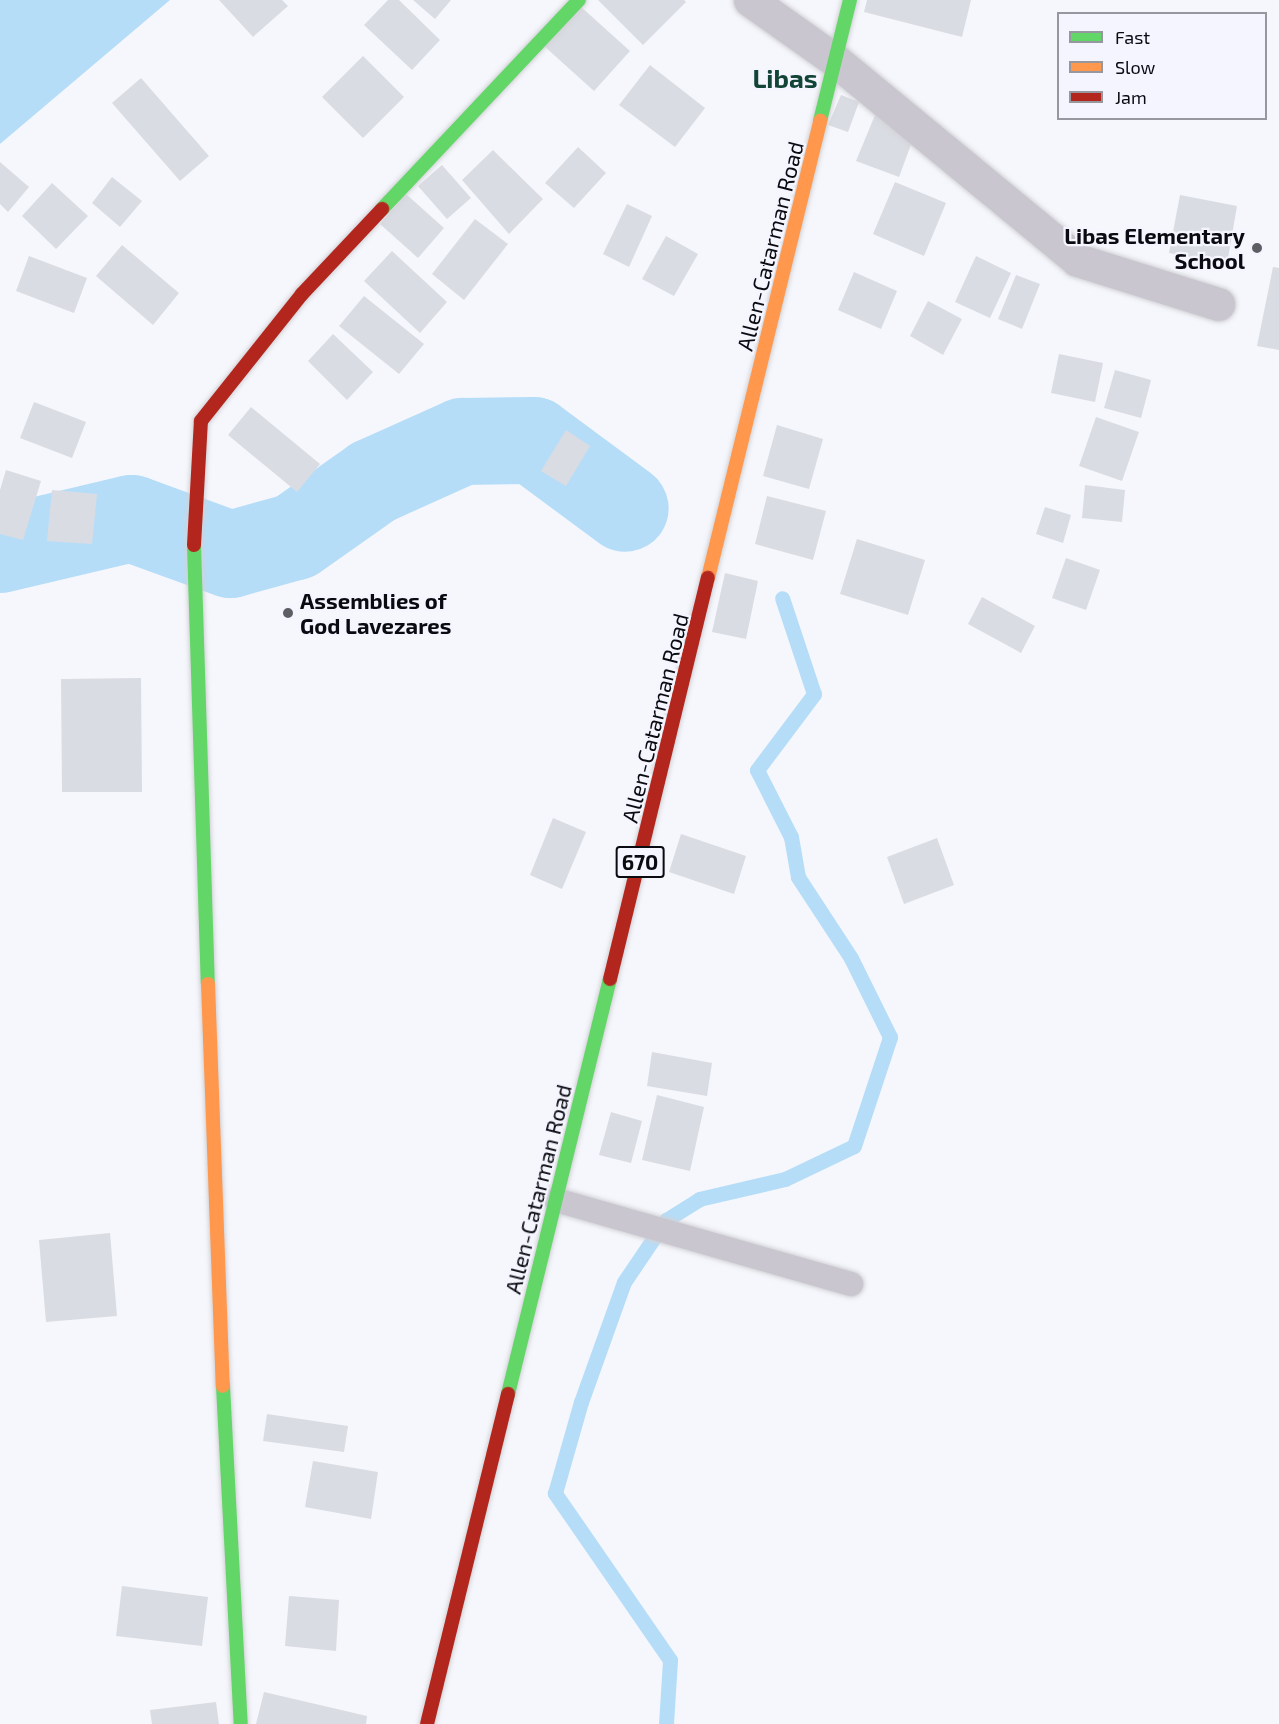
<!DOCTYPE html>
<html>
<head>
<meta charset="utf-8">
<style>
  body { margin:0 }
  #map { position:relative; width:1279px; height:1724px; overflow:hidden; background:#f6f7fc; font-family:"Exo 2",sans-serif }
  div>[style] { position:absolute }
  .water>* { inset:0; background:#b6ddf8 }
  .stream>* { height:15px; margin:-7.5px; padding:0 7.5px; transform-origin:7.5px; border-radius:7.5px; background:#b6ddf8 }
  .river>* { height:87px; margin:-43.5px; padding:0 43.5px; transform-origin:43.5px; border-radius:43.5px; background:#b6ddf8 }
  .building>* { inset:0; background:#dadce3 }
  .roads { filter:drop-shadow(0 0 2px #d1d2d6) drop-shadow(0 0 2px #d1d2d6) }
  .lane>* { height:24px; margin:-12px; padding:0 12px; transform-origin:12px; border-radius:12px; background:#cac6d0 }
  .street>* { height:33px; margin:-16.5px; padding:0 16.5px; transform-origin:16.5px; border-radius:16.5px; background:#cac6d0 }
  .fast>* { height:14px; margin:-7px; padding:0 7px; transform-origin:7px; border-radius:7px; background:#63d668 }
  .slow>* { height:14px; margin:-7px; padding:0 7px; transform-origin:7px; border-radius:7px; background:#ff974d }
  .jam>* { height:14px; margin:-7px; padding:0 7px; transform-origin:7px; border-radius:7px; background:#b3261e }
  .dots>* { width:16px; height:16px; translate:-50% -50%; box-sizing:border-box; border:3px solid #f4f5fe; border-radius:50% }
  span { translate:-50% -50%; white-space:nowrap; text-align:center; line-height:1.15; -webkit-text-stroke:4.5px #f4f5fe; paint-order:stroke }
  .shield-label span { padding:2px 4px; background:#f4f5fe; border:2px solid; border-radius:4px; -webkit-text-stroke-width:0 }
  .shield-label { font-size:21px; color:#0a0b11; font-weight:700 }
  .poi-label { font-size:22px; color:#0a0b11; font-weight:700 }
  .right { translate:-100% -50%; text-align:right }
  .left { translate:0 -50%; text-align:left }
  .street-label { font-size:22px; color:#0a0b11 }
  .quarter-label { font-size:26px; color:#124536; font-weight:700 }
  .legend { position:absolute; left:1057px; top:12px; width:210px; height:108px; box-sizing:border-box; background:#f4f5fe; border:2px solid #96979f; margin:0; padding:8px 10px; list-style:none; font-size:18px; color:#0a0b11 }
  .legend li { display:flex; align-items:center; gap:12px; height:30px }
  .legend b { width:30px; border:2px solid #96979f }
</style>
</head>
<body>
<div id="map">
  <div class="water">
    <div style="clip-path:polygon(0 0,170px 0,0 144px)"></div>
  </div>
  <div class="stream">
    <div style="left:666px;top:1724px;width:64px;rotate:-86.4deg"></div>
    <div style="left:670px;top:1660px;width:203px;rotate:-124.6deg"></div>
    <div style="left:555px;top:1493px;width:95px;rotate:-74.1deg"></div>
    <div style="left:581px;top:1402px;width:127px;rotate:-70.3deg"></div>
    <div style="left:624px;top:1282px;width:75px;rotate:-55.9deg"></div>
    <div style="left:666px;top:1220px;width:39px;rotate:-32deg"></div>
    <div style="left:699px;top:1199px;width:88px;rotate:-13.1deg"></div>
    <div style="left:785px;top:1179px;width:76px;rotate:-25.6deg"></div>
    <div style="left:854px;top:1146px;width:115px;rotate:-71.7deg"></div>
    <div style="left:890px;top:1037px;width:88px;rotate:-116.3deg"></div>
    <div style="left:851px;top:958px;width:97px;rotate:-123.2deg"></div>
    <div style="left:798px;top:877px;width:41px;rotate:-99.9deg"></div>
    <div style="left:791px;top:837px;width:75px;rotate:-116.9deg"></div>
    <div style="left:757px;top:770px;width:95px;rotate:-53.1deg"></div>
    <div style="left:814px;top:694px;width:101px;rotate:-108.4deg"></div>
  </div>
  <div class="river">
    <div style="left:0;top:549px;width:135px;rotate:-13.3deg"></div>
    <div style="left:131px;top:518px;width:105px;rotate:20deg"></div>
    <div style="left:230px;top:554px;width:67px;rotate:-15.5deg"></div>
    <div style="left:295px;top:536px;width:95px;rotate:-35.2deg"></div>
    <div style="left:373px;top:481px;width:98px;rotate:-24.2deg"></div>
    <div style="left:462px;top:441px;width:71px;rotate:-0.8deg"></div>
    <div style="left:533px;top:440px;width:114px;rotate:36.5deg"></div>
  </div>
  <div class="building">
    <div style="clip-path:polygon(219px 0,282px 0,288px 6px,253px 37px)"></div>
    <div style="clip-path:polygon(388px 0,399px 0,440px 40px,412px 70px,364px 25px)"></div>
    <div style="clip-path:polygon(413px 0,451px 0,435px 19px)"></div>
    <div style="clip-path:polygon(598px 0,684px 0,686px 2px,643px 45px)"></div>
    <div style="clip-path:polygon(867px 0,971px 0,962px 37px,864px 12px)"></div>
    <div style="clip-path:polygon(580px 6px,630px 51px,594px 91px,544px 46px)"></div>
    <div style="clip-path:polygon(363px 56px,404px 97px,363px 138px,322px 97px)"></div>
    <div style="clip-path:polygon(650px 65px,705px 108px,675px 147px,619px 105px)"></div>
    <div style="clip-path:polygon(141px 78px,209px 156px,180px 181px,112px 103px)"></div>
    <div style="clip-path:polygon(841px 95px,859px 102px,848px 132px,828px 125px)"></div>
    <div style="clip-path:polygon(875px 115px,916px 131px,899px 177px,856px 161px)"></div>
    <div style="clip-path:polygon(578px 147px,606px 173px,574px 208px,545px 183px)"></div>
    <div style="clip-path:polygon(493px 150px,543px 199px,509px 234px,462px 180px)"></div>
    <div style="clip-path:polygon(0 162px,29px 187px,8px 212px,0 204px)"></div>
    <div style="clip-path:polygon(442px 165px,471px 198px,447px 219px,418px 186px)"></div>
    <div style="clip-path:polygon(112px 177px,142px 201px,120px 227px,92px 203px)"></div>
    <div style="clip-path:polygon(895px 182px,946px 203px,924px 256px,873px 234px)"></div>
    <div style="clip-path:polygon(52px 183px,88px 216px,56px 249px,22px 216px)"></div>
    <div style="clip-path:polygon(406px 194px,444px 228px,418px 258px,380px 224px)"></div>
    <div style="clip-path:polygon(1180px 195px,1237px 206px,1227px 264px,1169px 253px)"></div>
    <div style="clip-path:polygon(627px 204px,652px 216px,629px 267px,603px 254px)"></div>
    <div style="clip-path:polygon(475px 219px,508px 244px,464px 300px,432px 274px)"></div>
    <div style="clip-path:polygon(666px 236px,698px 254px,674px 296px,642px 279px)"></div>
    <div style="clip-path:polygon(122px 245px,179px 293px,153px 325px,96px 276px)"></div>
    <div style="clip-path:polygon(392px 251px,447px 302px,420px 333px,364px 281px)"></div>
    <div style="clip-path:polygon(29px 256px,87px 278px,74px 313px,16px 291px)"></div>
    <div style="clip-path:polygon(976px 256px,1011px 273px,990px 318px,955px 302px)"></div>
    <div style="clip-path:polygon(1273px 267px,1279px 268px,1279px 350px,1257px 346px)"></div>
    <div style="clip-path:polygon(854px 272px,897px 291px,881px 329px,838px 310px)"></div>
    <div style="clip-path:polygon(1016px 275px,1040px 284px,1022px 329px,998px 319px)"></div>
    <div style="clip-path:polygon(364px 296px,424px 344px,399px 374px,339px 326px)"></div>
    <div style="clip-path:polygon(928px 301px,962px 319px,943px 355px,910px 336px)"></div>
    <div style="clip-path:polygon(333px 334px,373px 372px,347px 400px,308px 361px)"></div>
    <div style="clip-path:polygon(1059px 354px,1103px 363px,1095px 402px,1051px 393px)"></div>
    <div style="clip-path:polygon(1115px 370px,1151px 380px,1141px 418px,1104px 408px)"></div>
    <div style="clip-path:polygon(34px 402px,86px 422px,72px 458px,20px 438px)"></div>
    <div style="clip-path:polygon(251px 407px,320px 464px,297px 492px,228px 435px)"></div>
    <div style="clip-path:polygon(1096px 417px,1139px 432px,1122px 481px,1079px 466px)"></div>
    <div style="clip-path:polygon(777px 425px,823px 439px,809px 489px,763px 476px)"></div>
    <div style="clip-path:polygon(566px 430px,590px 446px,566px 486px,541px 471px)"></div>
    <div style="clip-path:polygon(6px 470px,41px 481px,23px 540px,0 534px,0 490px)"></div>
    <div style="clip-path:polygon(1085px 485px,1125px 490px,1122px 522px,1082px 518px)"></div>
    <div style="clip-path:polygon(52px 490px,97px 494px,92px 544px,47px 541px)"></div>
    <div style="clip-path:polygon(767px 496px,826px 511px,813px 560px,755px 544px)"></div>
    <div style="clip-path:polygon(1045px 507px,1071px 515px,1063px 543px,1036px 534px)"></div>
    <div style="clip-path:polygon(857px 539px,925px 560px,908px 615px,840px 594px)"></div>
    <div style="clip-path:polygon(1066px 558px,1100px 570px,1086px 610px,1052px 598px)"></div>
    <div style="clip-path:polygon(725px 573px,758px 581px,746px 639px,712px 632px)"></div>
    <div style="clip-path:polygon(982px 597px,1035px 626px,1021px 653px,968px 624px)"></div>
    <div style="clip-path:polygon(141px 678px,142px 792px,62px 792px,61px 679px)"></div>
    <div style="clip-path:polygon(553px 818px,586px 832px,562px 889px,530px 875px)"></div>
    <div style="clip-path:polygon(681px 834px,746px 856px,734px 894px,669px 872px)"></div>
    <div style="clip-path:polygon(937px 838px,954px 885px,904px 904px,887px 857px)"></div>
    <div style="clip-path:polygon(652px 1052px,712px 1063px,707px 1096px,647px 1086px)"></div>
    <div style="clip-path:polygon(657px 1095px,704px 1107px,690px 1171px,642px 1160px)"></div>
    <div style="clip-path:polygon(611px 1112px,642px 1121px,631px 1163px,599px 1155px)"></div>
    <div style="clip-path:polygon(110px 1233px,117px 1316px,46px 1322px,39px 1240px)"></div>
    <div style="clip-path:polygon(267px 1414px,348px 1426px,344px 1452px,263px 1441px)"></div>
    <div style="clip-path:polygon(313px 1461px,378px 1472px,371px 1519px,305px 1507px)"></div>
    <div style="clip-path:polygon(122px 1586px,208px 1597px,202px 1646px,116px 1636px)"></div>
    <div style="clip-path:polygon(289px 1596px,339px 1600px,336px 1651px,285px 1646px)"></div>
    <div style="clip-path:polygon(264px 1692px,367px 1716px,366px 1724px,256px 1724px)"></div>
    <div style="clip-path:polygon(216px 1702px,219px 1724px,152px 1724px,150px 1710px)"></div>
  </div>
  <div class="roads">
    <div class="lane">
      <div style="left:556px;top:1200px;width:307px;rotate:15.9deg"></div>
    </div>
    <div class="street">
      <div style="left:750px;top:0;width:105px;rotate:35.3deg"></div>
      <div style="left:836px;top:61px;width:313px;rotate:39.5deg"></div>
      <div style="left:1077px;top:260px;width:148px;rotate:17.3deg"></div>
    </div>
    <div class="fast">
      <div style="left:820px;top:121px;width:125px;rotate:-76.1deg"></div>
      <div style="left:382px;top:209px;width:287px;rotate:-46.7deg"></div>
      <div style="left:194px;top:545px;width:439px;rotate:88.2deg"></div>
      <div style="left:223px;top:1386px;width:338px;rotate:87deg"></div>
      <div style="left:508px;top:1394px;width:427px;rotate:-76.2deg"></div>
    </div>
    <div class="slow">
      <div style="left:708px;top:578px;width:471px;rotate:-76.2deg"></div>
      <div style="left:208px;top:984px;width:402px;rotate:87.9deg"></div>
    </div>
    <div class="jam">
      <div style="left:194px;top:545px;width:124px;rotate:-86.8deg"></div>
      <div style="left:201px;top:421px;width:162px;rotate:-51.5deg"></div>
      <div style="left:302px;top:294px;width:117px;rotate:-46.7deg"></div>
      <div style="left:610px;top:979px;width:413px;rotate:-76.3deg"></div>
      <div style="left:427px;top:1724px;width:340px;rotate:-76.2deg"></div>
    </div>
  </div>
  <div class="dots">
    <div style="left:1257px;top:248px;background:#5d5e63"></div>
    <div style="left:288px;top:613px;background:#5d5e63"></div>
  </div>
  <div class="shield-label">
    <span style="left:640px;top:862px">670</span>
  </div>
  <div class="poi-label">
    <span class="right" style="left:1245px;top:248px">Libas Elementary<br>School</span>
    <span class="left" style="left:300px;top:613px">Assemblies of<br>God Lavezares</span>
  </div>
  <div class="street-label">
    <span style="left:770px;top:246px;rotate:-76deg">Allen-Catarman Road</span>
    <span style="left:655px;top:718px;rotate:-76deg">Allen-Catarman Road</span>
    <span style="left:538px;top:1189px;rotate:-76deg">Allen-Catarman Road</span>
  </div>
  <div class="quarter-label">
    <span style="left:785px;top:78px">Libas</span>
  </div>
  <ul class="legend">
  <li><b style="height:8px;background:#63d668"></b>Fast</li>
  <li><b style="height:8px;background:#ff974d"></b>Slow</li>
  <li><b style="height:8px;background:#b3261e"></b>Jam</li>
  </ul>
</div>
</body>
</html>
